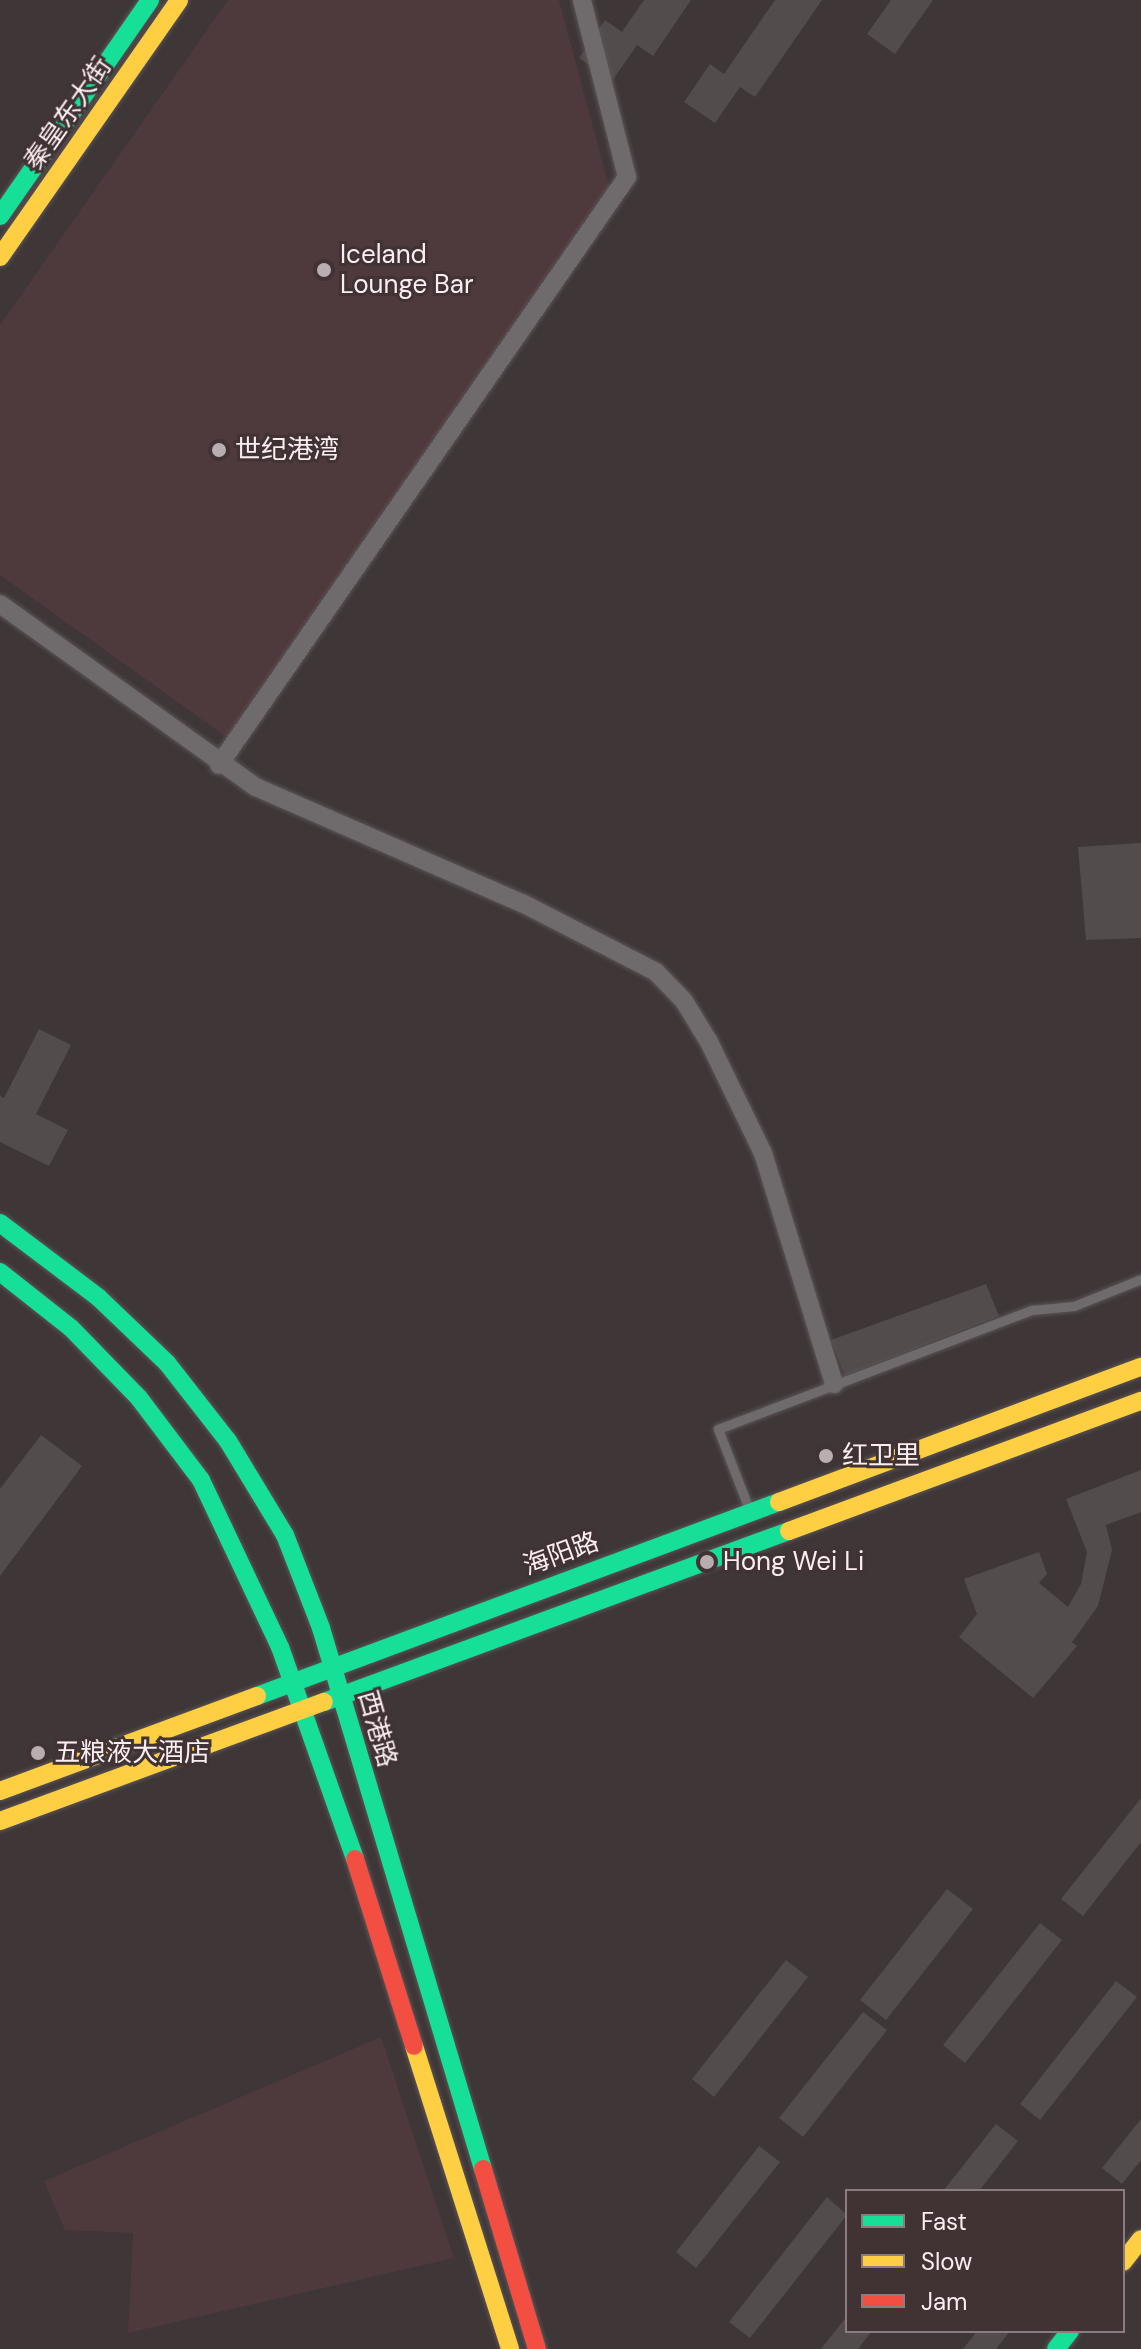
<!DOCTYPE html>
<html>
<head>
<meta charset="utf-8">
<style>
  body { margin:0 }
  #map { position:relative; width:1141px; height:2349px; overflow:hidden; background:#3e3637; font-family:"DM Sans","Noto Sans SC",sans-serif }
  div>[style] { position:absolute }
  .built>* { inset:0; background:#4e393c }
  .building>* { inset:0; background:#534c4d }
  .roads { filter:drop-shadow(0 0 2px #5b5456) drop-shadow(0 0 2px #5b5456) }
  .lane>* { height:9px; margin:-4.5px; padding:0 4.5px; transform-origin:4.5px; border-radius:4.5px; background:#6f6a6b }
  .street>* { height:18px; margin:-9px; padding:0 9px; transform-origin:9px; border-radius:9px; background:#6f6a6b }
  .fast>* { height:18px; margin:-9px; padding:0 9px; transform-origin:9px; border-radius:9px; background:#16e098 }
  .slow>* { height:18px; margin:-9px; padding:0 9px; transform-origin:9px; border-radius:9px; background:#ffcf43 }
  .jam>* { height:18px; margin:-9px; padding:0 9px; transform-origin:9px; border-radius:9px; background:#f24e42 }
  .dots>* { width:22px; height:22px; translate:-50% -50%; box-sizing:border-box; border:4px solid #413234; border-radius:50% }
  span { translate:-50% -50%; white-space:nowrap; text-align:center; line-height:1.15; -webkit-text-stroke:6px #413234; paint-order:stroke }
  .street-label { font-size:26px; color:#f9eef0 }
  .poi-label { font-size:26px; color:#f9eef0 }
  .left { translate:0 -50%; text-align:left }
  .legend { position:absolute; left:845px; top:2189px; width:280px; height:144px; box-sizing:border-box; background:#413234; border:2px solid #8b7d7f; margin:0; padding:10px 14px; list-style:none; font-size:24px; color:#f9eef0 }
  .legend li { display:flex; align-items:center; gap:16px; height:40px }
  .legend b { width:40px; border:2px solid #8b7d7f }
</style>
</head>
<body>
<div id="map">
  <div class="built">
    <div style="clip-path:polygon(228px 0,559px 0,612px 198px,236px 744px,0 575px,0 325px)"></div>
    <div style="clip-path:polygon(381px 2037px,454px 2258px,128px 2333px,133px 2233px,65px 2230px,44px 2181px)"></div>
  </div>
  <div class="building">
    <div style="clip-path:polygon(644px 0,691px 0,653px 56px,637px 45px,612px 81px,579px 58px,605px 20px,622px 32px)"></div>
    <div style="clip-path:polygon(775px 0,822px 0,755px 97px,740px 87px,715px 123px,684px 102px,710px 64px,724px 74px)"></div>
    <div style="clip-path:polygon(891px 0,933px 0,895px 54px,867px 34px)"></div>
    <div style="clip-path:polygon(1141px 843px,1141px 938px,1086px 940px,1078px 847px)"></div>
    <div style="clip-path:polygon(39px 1029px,71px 1045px,36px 1114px,68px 1130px,49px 1166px,0 1142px,0 1096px,4px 1098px)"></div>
    <div style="clip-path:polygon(986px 1284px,999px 1316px,845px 1376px,831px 1340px)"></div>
    <div style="clip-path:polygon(41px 1435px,82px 1466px,0 1576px,0 1489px)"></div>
    <div style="clip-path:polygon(1141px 1470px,1141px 1512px,1106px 1525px,1112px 1550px,1098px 1606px,1072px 1642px,1077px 1646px,1033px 1698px,959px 1637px,977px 1614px,964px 1579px,1039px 1552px,1047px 1574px,1039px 1583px,1068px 1607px,1081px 1584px,1087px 1552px,1066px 1499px)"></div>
    <div style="clip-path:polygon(1141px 1798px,1141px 1842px,1083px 1916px,1061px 1899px)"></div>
    <div style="clip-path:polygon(947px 1889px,973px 1909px,886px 2020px,860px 2000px)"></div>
    <div style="clip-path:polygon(1040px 1923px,1062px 1940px,965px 2063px,943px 2045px)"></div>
    <div style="clip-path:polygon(786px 1960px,808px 1977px,714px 2097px,692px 2079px)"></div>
    <div style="clip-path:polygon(1116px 1981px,1137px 1997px,1040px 2120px,1020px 2104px)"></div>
    <div style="clip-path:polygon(863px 2012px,887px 2030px,803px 2137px,779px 2118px)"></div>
    <div style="clip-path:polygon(1141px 2119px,1141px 2160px,1122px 2184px,1102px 2168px)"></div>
    <div style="clip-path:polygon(996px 2124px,1018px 2141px,979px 2191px,943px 2191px)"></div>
    <div style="clip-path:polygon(759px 2146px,780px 2162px,696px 2268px,676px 2252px)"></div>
    <div style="clip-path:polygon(827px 2197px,847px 2215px,750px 2338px,729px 2322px)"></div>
    <div style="clip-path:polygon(847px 2316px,847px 2331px,872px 2331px,858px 2349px,821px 2349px)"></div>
    <div style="clip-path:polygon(977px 2331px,1010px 2331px,996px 2349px,963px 2349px)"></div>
  </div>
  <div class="roads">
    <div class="lane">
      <div style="left:749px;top:1509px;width:86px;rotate:-111.2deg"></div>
      <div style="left:718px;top:1429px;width:336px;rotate:-20.8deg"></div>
      <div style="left:1032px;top:1310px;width:42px;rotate:-5.4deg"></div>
      <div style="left:1074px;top:1306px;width:72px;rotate:-21.9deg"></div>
    </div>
    <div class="street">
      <div style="left:0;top:604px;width:315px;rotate:35.6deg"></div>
      <div style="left:256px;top:787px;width:290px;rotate:23.6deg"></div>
      <div style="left:522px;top:903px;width:151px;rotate:27.2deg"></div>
      <div style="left:656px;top:972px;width:40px;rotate:46deg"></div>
      <div style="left:684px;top:1001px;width:48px;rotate:58.6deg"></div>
      <div style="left:709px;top:1042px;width:123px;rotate:64.1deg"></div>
      <div style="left:763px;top:1153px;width:242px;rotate:72.9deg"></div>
      <div style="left:219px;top:765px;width:716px;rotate:-55.24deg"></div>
      <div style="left:627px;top:177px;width:183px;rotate:-104.3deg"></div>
    </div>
    <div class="fast">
      <div style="left:0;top:216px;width:263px;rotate:-55.2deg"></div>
      <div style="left:0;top:1223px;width:124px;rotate:37.1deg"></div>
      <div style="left:99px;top:1298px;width:94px;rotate:43.7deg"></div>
      <div style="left:167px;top:1363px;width:99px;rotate:52deg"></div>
      <div style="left:228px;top:1441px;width:110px;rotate:58.8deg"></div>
      <div style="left:285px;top:1535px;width:100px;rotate:68.8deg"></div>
      <div style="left:321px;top:1628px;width:565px;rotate:73.33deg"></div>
      <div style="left:0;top:1272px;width:90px;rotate:38.3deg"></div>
      <div style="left:71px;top:1328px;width:98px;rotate:45.8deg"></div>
      <div style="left:139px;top:1398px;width:103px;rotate:52.9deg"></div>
      <div style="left:201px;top:1480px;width:185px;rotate:64.7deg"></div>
      <div style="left:280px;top:1647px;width:225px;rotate:70.5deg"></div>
      <div style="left:257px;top:1696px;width:557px;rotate:-20.39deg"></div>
      <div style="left:324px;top:1702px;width:495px;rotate:-20.2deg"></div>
      <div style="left:1056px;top:2349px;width:23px;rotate:-52deg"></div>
    </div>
    <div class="slow">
      <div style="left:0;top:257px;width:313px;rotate:-55.1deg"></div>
      <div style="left:779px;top:1502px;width:386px;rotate:-20.5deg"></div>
      <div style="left:789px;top:1531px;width:375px;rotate:-20.3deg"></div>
      <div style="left:0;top:1791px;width:274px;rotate:-20.3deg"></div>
      <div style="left:0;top:1821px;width:345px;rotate:-20.2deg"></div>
      <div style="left:414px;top:2046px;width:318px;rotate:72.4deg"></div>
      <div style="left:1123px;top:2262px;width:29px;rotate:-52deg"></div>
    </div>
    <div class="jam">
      <div style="left:355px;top:1859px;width:196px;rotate:72.5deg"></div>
      <div style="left:483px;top:2169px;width:188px;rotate:73.3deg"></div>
    </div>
  </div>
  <div class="dots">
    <div style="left:324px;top:270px;background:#b8aeaf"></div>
    <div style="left:219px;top:450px;background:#b8aeaf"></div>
    <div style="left:826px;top:1456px;background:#b8aeaf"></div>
    <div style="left:707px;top:1562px;background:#b8aeaf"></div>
    <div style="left:38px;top:1753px;background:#b8aeaf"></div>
  </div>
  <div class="street-label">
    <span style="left:68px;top:114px;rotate:-55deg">秦皇东大街</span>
    <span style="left:561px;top:1554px;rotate:-20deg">海阳路</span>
    <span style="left:377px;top:1729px;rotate:74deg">西港路</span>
  </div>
  <div class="poi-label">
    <span class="left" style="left:340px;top:270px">Iceland<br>Lounge Bar</span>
    <span class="left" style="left:235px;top:450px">世纪港湾</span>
    <span class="left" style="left:842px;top:1456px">红卫里</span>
    <span class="left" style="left:723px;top:1562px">Hong Wei Li</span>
    <span class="left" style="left:54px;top:1753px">五粮液大酒店</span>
  </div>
  <ul class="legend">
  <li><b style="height:10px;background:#16e098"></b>Fast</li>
  <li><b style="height:10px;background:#ffcf43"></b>Slow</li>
  <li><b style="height:10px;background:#f24e42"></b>Jam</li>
  </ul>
</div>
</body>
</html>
